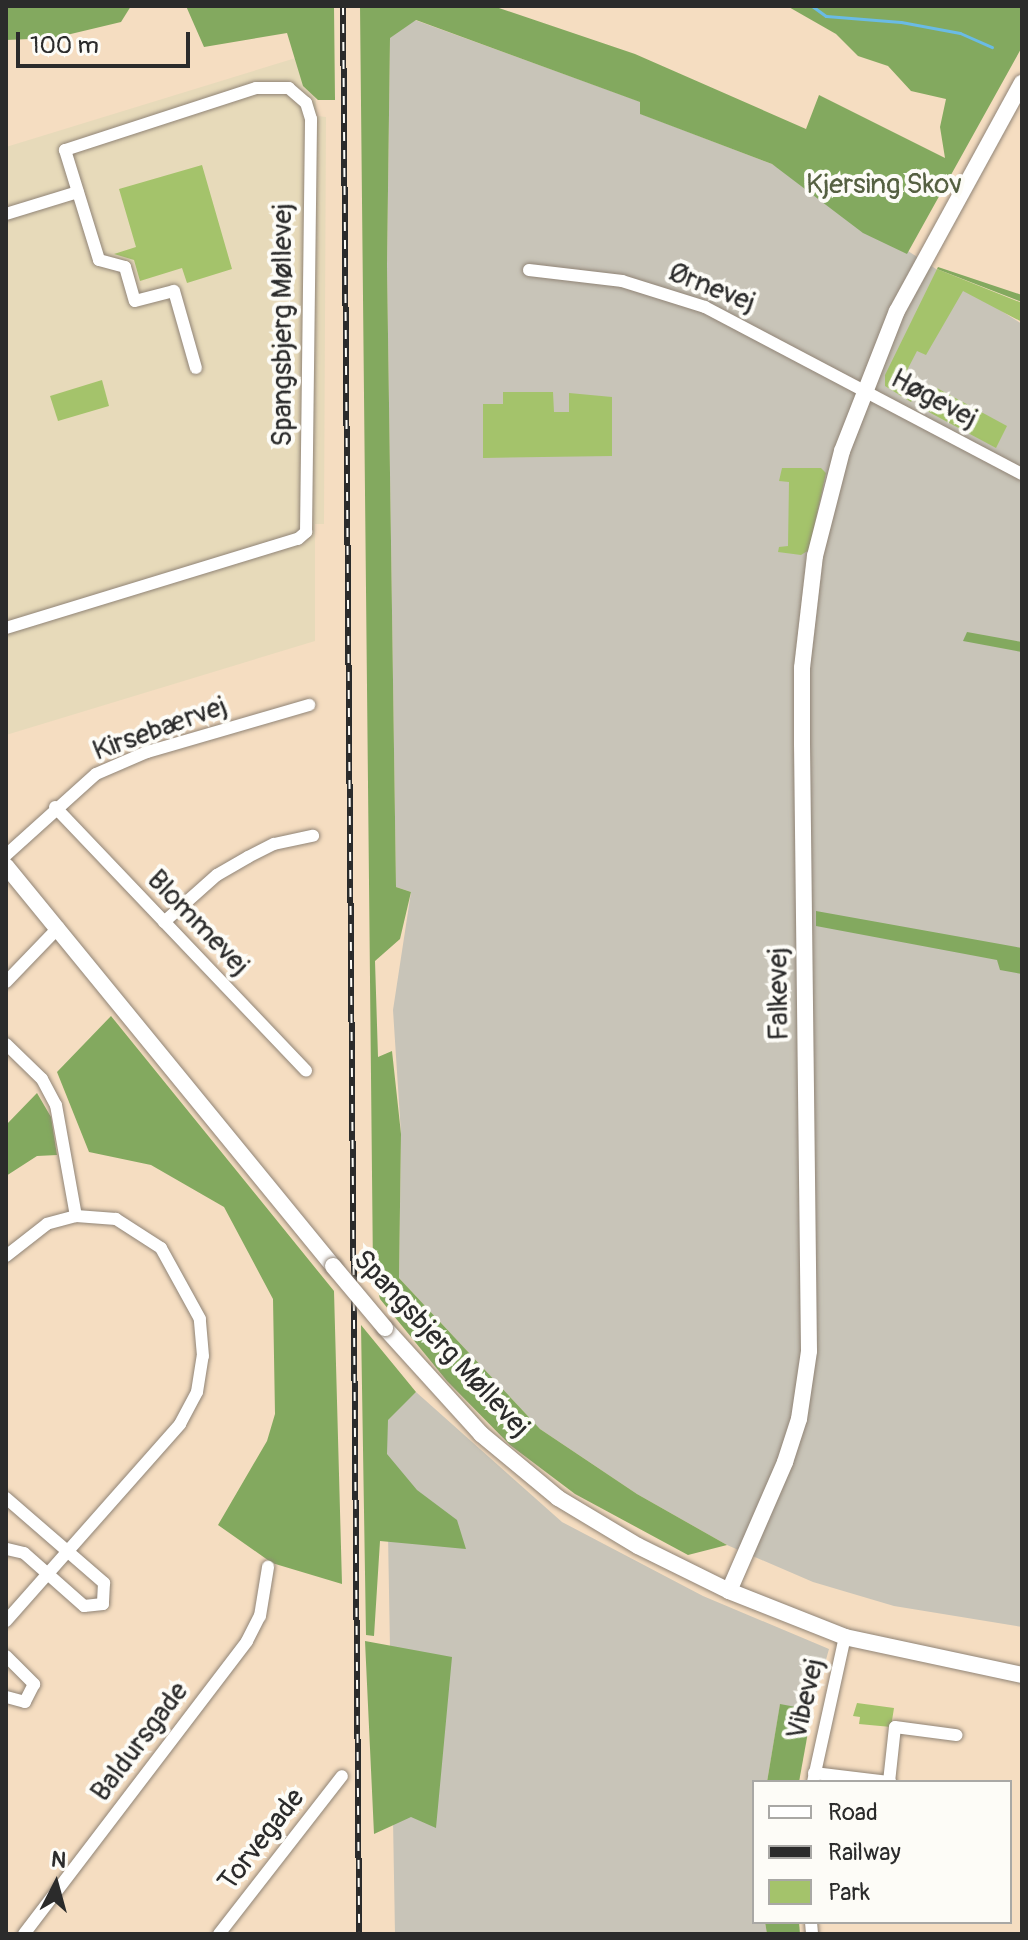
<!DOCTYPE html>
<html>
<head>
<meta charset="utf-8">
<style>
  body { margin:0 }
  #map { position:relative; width:1028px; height:1940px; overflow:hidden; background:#f5ddc1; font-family:Pangolin,sans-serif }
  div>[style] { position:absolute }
  .built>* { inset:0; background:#e7daba }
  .industrial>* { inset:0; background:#c8c4b8 }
  .green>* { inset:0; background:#a4c36b }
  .forest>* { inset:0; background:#83a95f }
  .stream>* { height:3px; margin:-1.5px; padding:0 1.5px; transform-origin:1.5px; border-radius:1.5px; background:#6abbe5 }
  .roads { filter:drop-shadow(0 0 2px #908476) drop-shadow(0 0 2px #908476) }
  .minor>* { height:12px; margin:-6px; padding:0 6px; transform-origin:6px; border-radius:6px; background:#fff }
  .tertiary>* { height:16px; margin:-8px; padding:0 8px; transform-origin:8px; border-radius:8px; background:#fff }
  .rail>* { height:6px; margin-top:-3px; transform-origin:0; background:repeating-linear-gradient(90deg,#fdfcf7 0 9px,#2b2b2b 0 18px); box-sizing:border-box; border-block:2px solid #2b2b2b }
  .bridges { filter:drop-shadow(0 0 2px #908476) drop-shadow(0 0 2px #908476) }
  .tertiary-bridge>* { height:16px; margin:-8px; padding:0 8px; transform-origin:8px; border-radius:8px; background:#fff }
  span { translate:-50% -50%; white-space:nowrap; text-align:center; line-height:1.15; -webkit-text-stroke:8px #fdfcf7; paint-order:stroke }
  .park-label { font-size:28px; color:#556041 }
  .street-label { font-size:28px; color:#2b2b2b }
  .frame { position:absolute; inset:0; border:8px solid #2b2b2b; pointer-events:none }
  .legend { position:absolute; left:752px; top:1780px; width:260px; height:144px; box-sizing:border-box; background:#fdfcf7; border:2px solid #a9a8a5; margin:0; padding:10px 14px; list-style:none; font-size:24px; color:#2b2b2b }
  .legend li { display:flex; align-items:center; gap:16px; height:40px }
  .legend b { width:40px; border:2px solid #a9a8a5 }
  .north { position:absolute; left:16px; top:1844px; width:80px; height:80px; -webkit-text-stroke:6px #fdfcf7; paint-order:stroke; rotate:6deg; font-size:22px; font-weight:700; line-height:32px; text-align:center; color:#2b2b2b }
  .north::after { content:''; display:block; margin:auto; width:28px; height:36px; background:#2b2b2b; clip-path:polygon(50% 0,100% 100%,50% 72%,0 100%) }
  .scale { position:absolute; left:16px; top:32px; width:174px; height:36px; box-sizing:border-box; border:4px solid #2b2b2b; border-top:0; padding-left:10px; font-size:24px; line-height:28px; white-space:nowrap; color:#2b2b2b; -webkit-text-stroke:6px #fdfcf7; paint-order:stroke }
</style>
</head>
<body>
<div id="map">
  <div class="built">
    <div style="clip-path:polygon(312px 53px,317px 116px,326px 117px,324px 524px,315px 524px,315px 641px,6px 735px,6px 147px)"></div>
  </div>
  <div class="industrial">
    <div style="clip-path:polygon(415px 20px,641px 102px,641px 114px,772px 164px,1022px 324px,1022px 1627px,894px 1606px,813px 1582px,727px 1545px,637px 1494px,540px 1429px,399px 1278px,401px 1134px,393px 1010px,411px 892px,396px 887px,387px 267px,390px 37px)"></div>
    <div style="clip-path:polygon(416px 1392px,562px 1522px,703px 1596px,829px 1649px,812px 1710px,780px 1705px,767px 1782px,754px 1782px,754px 1922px,765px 1922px,767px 1934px,395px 1934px,386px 1420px)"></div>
  </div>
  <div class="green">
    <div style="clip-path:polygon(202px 165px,232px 269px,187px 283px,182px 268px,140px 281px,134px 260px,114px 254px,136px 247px,119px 189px)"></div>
    <div style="clip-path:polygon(937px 269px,1022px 303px,1022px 322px,963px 291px,926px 355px,917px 351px,900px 384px,914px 398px,911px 402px,885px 386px,885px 375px)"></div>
    <div style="clip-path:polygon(102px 380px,109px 406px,58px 421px,50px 396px)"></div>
    <div style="clip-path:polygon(937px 388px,1007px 426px,996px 448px,925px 410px)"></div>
    <div style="clip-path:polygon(503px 392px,553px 392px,554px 412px,569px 412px,569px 393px,612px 397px,612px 456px,483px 458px,483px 404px,503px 404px)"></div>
    <div style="clip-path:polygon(782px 468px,821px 468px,826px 473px,809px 550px,801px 555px,778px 552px,779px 547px,788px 546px,789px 482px,779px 481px)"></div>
    <div style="clip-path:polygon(857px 1703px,894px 1708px,891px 1727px,859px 1724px,860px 1717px,853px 1716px)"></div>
  </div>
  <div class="forest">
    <div style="clip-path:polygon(6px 6px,131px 6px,121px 22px,54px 38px,6px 40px)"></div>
    <div style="clip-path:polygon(186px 6px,334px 6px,335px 100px,318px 100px,303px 86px,287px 33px,204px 47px)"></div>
    <div style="clip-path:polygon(360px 6px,493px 6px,635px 54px,806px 129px,819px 95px,945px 158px,940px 127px,946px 99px,911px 91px,888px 66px,858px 56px,836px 34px,787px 6px,1022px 6px,1022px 47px,907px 254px,863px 233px,772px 164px,640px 114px,640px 102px,416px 20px,390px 38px,387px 266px,396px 887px,411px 892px,400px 939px,375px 961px,378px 1057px,392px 1051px,401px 1134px,399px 1278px,540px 1429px,637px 1494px,727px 1545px,688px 1555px,575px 1494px,510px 1445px,447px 1381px,380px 1299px,373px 1271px)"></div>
    <div style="clip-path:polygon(938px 267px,1022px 295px,1022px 302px,937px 269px)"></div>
    <div style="clip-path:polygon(967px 632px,1022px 642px,1022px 652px,963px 641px)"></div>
    <div style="clip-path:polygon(816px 911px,1022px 948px,1022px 974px,1000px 970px,997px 960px,816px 926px)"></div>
    <div style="clip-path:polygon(111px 1016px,334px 1291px,342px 1584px,272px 1563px,218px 1525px,267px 1441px,275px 1414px,273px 1299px,224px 1207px,151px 1165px,89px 1152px,57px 1072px)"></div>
    <div style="clip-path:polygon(37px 1093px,51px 1117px,57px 1155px,37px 1156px,6px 1176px,6px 1125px)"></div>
    <div style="clip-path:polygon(361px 1325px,416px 1392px,388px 1420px,387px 1454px,417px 1490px,457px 1520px,466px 1549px,380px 1541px,374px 1636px,366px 1635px)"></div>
    <div style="clip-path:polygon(365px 1641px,452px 1657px,436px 1828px,411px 1817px,374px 1834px)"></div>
    <div style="clip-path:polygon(780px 1704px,812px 1710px,799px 1782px,767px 1782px)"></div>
    <div style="clip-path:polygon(765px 1922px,799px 1922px,800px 1934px,767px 1934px)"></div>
  </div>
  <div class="stream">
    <div style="left:812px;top:6px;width:17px;rotate:36deg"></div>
    <div style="left:826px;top:16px;width:75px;rotate:4.6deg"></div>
    <div style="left:901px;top:22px;width:60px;rotate:10.6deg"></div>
    <div style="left:960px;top:33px;width:35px;rotate:24deg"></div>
  </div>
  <div class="roads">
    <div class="minor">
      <div style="left:6px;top:214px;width:75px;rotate:-17deg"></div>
      <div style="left:529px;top:270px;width:94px;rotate:6.7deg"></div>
      <div style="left:622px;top:281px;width:87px;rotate:17.4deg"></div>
      <div style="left:705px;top:307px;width:358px;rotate:27.8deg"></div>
      <div style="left:6px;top:628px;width:305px;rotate:-17deg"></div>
      <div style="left:298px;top:539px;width:11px;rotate:-41deg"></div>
      <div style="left:306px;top:532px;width:413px;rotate:-89.3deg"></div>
      <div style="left:311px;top:119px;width:17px;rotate:-107deg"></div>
      <div style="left:306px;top:103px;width:23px;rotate:-139deg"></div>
      <div style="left:289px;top:88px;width:33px;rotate:180deg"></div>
      <div style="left:256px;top:88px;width:201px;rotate:162deg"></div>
      <div style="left:65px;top:150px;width:115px;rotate:72.8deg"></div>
      <div style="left:99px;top:260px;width:27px;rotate:15deg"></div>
      <div style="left:125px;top:267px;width:35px;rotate:74deg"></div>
      <div style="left:135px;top:301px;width:40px;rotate:-14.4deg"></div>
      <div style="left:174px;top:291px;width:80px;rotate:74.1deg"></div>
      <div style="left:55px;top:807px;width:364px;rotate:46.4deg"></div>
      <div style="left:6px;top:855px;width:121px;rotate:-42deg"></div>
      <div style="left:96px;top:774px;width:56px;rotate:-23.3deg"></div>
      <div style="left:147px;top:752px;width:169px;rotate:-16.2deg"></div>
      <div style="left:164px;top:922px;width:71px;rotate:-41.6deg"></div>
      <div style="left:217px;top:875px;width:36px;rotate:-30deg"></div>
      <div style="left:248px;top:857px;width:29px;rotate:-27deg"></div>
      <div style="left:274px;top:844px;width:40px;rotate:-12deg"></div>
      <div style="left:6px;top:982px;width:76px;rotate:-46.1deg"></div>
      <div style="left:6px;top:1044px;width:50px;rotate:44.2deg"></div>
      <div style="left:42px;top:1079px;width:30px;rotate:62deg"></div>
      <div style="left:56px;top:1105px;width:113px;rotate:79.8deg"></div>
      <div style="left:76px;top:1216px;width:30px;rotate:165deg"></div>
      <div style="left:47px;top:1224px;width:52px;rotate:142deg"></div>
      <div style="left:6px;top:1498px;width:130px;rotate:40.9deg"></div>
      <div style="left:104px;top:1583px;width:21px;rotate:93deg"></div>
      <div style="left:103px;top:1604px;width:19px;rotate:174deg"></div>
      <div style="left:84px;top:1606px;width:80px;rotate:-138.5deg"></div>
      <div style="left:24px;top:1553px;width:18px;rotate:-167deg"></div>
      <div style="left:6px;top:1621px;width:263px;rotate:-48.5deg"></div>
      <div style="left:180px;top:1424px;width:36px;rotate:-62deg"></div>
      <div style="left:197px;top:1392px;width:36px;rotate:-81deg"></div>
      <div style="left:203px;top:1356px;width:37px;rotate:-95deg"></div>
      <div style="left:200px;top:1319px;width:81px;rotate:-118.8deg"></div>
      <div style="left:161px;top:1248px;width:54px;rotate:-147.2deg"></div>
      <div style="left:116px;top:1219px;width:40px;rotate:-175.7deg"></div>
      <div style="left:6px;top:1656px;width:40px;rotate:45deg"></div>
      <div style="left:34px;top:1684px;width:20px;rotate:117deg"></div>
      <div style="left:25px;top:1702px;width:20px;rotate:-165deg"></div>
      <div style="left:814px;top:1773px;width:77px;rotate:6.8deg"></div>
      <div style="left:813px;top:1782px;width:148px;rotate:-77.6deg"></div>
      <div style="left:889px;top:1782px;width:55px;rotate:-83.8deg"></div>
      <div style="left:895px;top:1727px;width:62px;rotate:7.5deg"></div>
      <div style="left:811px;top:1922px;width:12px;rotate:85deg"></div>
      <div style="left:24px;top:1934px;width:368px;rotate:-52.7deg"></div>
      <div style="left:247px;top:1641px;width:28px;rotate:-63deg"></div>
      <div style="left:260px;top:1616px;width:50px;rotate:-80.7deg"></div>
      <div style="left:219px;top:1934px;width:200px;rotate:-52.1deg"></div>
    </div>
    <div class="tertiary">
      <div style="left:6px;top:866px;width:517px;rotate:50.73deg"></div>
      <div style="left:385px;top:1328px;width:143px;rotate:47.8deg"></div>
      <div style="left:481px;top:1434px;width:100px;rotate:39.7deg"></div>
      <div style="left:558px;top:1498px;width:93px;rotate:31deg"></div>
      <div style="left:638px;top:1546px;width:102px;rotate:26.3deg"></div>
      <div style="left:729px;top:1591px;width:125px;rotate:21.6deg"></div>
      <div style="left:845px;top:1637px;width:181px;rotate:12.1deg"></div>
      <div style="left:729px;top:1591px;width:141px;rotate:-66.5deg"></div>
      <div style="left:785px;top:1462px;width:45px;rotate:-72deg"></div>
      <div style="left:799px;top:1419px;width:69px;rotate:-81.6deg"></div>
      <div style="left:809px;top:1351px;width:607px;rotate:-90.66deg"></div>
      <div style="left:802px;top:744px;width:76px;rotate:-90deg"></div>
      <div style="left:802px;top:668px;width:113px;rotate:-83.4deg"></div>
      <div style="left:815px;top:556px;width:108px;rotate:-75.6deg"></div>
      <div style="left:842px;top:451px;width:150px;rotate:-68.6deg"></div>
      <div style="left:897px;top:311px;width:260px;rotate:-61.3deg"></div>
    </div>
  </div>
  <div class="rail">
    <div style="left:343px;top:6px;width:1928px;rotate:89.52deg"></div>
  </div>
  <div class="bridges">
    <div class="tertiary-bridge">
      <div style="left:333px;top:1266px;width:81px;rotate:50deg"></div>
    </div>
  </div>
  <div class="park-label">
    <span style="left:884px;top:185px">Kjersing Skov</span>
  </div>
  <div class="street-label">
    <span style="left:712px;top:288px;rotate:21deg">Ørnevej</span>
    <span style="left:283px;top:325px;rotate:-90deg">Spangsbjerg Møllevej</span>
    <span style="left:934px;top:399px;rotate:28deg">Høgevej</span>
    <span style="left:160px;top:729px;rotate:-20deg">Kirsebærvej</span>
    <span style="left:198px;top:923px;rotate:46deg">Blommevej</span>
    <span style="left:779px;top:994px;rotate:-91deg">Falkevej</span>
    <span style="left:441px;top:1344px;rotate:47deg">Spangsbjerg Møllevej</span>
    <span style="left:806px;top:1699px;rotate:-77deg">Vibevej</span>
    <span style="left:140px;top:1742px;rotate:-53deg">Baldursgade</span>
    <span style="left:262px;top:1840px;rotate:-52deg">Torvegade</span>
  </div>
  <div class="frame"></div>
  <ul class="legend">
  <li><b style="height:10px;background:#fff"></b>Road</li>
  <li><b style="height:10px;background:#2b2b2b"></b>Railway</li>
  <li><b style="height:22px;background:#a4c36b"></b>Park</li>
  </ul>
  <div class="north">N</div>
  <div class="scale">100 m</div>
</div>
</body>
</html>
